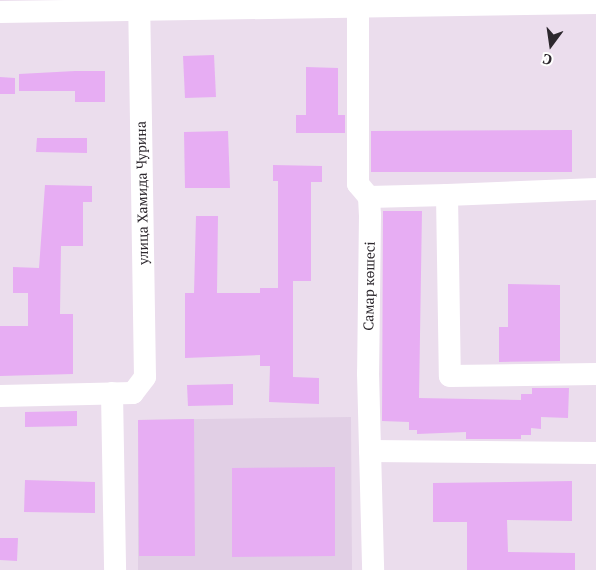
<!DOCTYPE html>
<html>
<head>
<meta charset="utf-8">
<style>
  body { margin:0 }
  #map { position:relative; width:596px; height:570px; overflow:hidden; background:#ebdded; font-family:"PT Serif",serif }
  div>[style] { position:absolute }
  .built>* { inset:0; background:#e1cfe5 }
  .building>* { inset:0; background:#e7adf3 }
  .minor>* { height:22px; margin:-11px; padding:0 11px; transform-origin:11px; border-radius:11px; background:#fff }
  span { translate:-50% -50%; white-space:nowrap; text-align:center; line-height:1.15; -webkit-text-stroke:4px #fff; paint-order:stroke }
  .street-label { font-size:14px; color:#2c272d }
  .north { position:absolute; left:526px; top:20px; width:50px; height:50px; -webkit-text-stroke:4px #fff; paint-order:stroke; rotate:194deg; font-size:14px; font-weight:700; line-height:20px; text-align:center; color:#2c272d }
  .north::after { content:''; display:block; margin:auto; width:18px; height:22px; background:#2c272d; clip-path:polygon(50% 0,100% 100%,50% 72%,0 100%) }
</style>
</head>
<body>
<div id="map">
  <div class="built">
    <div style="clip-path:polygon(351px 417px,352px 570px,138px 570px,138px 420px)"></div>
  </div>
  <div class="building">
    <div style="clip-path:polygon(214px 55px,216px 97px,185px 98px,183px 56px)"></div>
    <div style="clip-path:polygon(306px 67px,338px 68px,338px 115px,345px 115px,345px 133px,296px 133px,296px 115px,306px 115px)"></div>
    <div style="clip-path:polygon(75px 71px,105px 71px,105px 102px,75px 102px,75px 91px,19px 91px,19px 74px)"></div>
    <div style="clip-path:polygon(0 77px,15px 78px,15px 94px,0 94px)"></div>
    <div style="clip-path:polygon(572px 130px,572px 172px,371px 172px,371px 131px)"></div>
    <div style="clip-path:polygon(228px 131px,230px 188px,185px 188px,184px 132px)"></div>
    <div style="clip-path:polygon(37px 138px,87px 138px,87px 153px,36px 152px)"></div>
    <div style="clip-path:polygon(273px 165px,322px 166px,322px 182px,311px 182px,311px 281px,293px 281px,293px 377px,319px 378px,319px 404px,269px 402px,270px 366px,260px 366px,260px 355px,185px 358px,185px 293px,194px 293px,196px 216px,218px 216px,217px 293px,260px 293px,260px 288px,278px 288px,278px 181px,273px 181px)"></div>
    <div style="clip-path:polygon(45px 185px,92px 186px,92px 202px,83px 202px,83px 246px,61px 246px,60px 314px,73px 314px,73px 374px,0 376px,0 326px,28px 326px,28px 293px,13px 293px,13px 267px,39px 268px)"></div>
    <div style="clip-path:polygon(383px 211px,422px 211px,419px 398px,521px 400px,521px 394px,532px 394px,532px 388px,569px 388px,568px 418px,541px 417px,541px 429px,531px 428px,531px 435px,521px 435px,521px 439px,466px 439px,466px 432px,417px 434px,417px 430px,409px 430px,409px 422px,382px 421px)"></div>
    <div style="clip-path:polygon(508px 284px,560px 285px,560px 361px,499px 362px,499px 327px,508px 327px)"></div>
    <div style="clip-path:polygon(233px 384px,233px 405px,188px 406px,187px 385px)"></div>
    <div style="clip-path:polygon(77px 411px,77px 426px,25px 427px,25px 412px)"></div>
    <div style="clip-path:polygon(194px 419px,195px 556px,139px 556px,138px 420px)"></div>
    <div style="clip-path:polygon(335px 467px,335px 556px,232px 557px,232px 468px)"></div>
    <div style="clip-path:polygon(25px 480px,95px 482px,95px 513px,24px 512px)"></div>
    <div style="clip-path:polygon(572px 481px,572px 521px,507px 520px,508px 552px,575px 553px,575px 570px,467px 570px,467px 522px,433px 522px,433px 483px)"></div>
    <div style="clip-path:polygon(0 538px,18px 538px,17px 561px,0 560px)"></div>
  </div>
  <div class="minor">
    <div style="left:358px;top:7px;width:177px;rotate:90deg"></div>
    <div style="left:358px;top:184px;width:17px;rotate:50deg"></div>
    <div style="left:369px;top:197px;width:18px;rotate:87deg"></div>
    <div style="left:370px;top:215px;width:158px;rotate:90.7deg"></div>
    <div style="left:368px;top:373px;width:197px;rotate:88.5deg"></div>
    <div style="left:0;top:12px;width:596px;rotate:-0.87deg"></div>
    <div style="left:596px;top:189px;width:149px;rotate:177.7deg"></div>
    <div style="left:447px;top:195px;width:181px;rotate:89.1deg"></div>
    <div style="left:450px;top:376px;width:146px;rotate:-0.8deg"></div>
    <div style="left:369px;top:197px;width:78px;rotate:-1.5deg"></div>
    <div style="left:112px;top:393px;width:177px;rotate:89deg"></div>
    <div style="left:0;top:396px;width:133px;rotate:-1.3deg"></div>
    <div style="left:133px;top:393px;width:20px;rotate:-53deg"></div>
    <div style="left:145px;top:377px;width:367px;rotate:-90.9deg"></div>
    <div style="left:370px;top:451px;width:226px;rotate:0.5deg"></div>
  </div>
  <div class="street-label">
    <span style="left:142px;top:193px;rotate:-91deg">улица Хамида Чурина</span>
    <span style="left:369px;top:286px;rotate:-89deg">Самар көшесі</span>
  </div>
  <div class="north">С</div>
</div>
</body>
</html>
